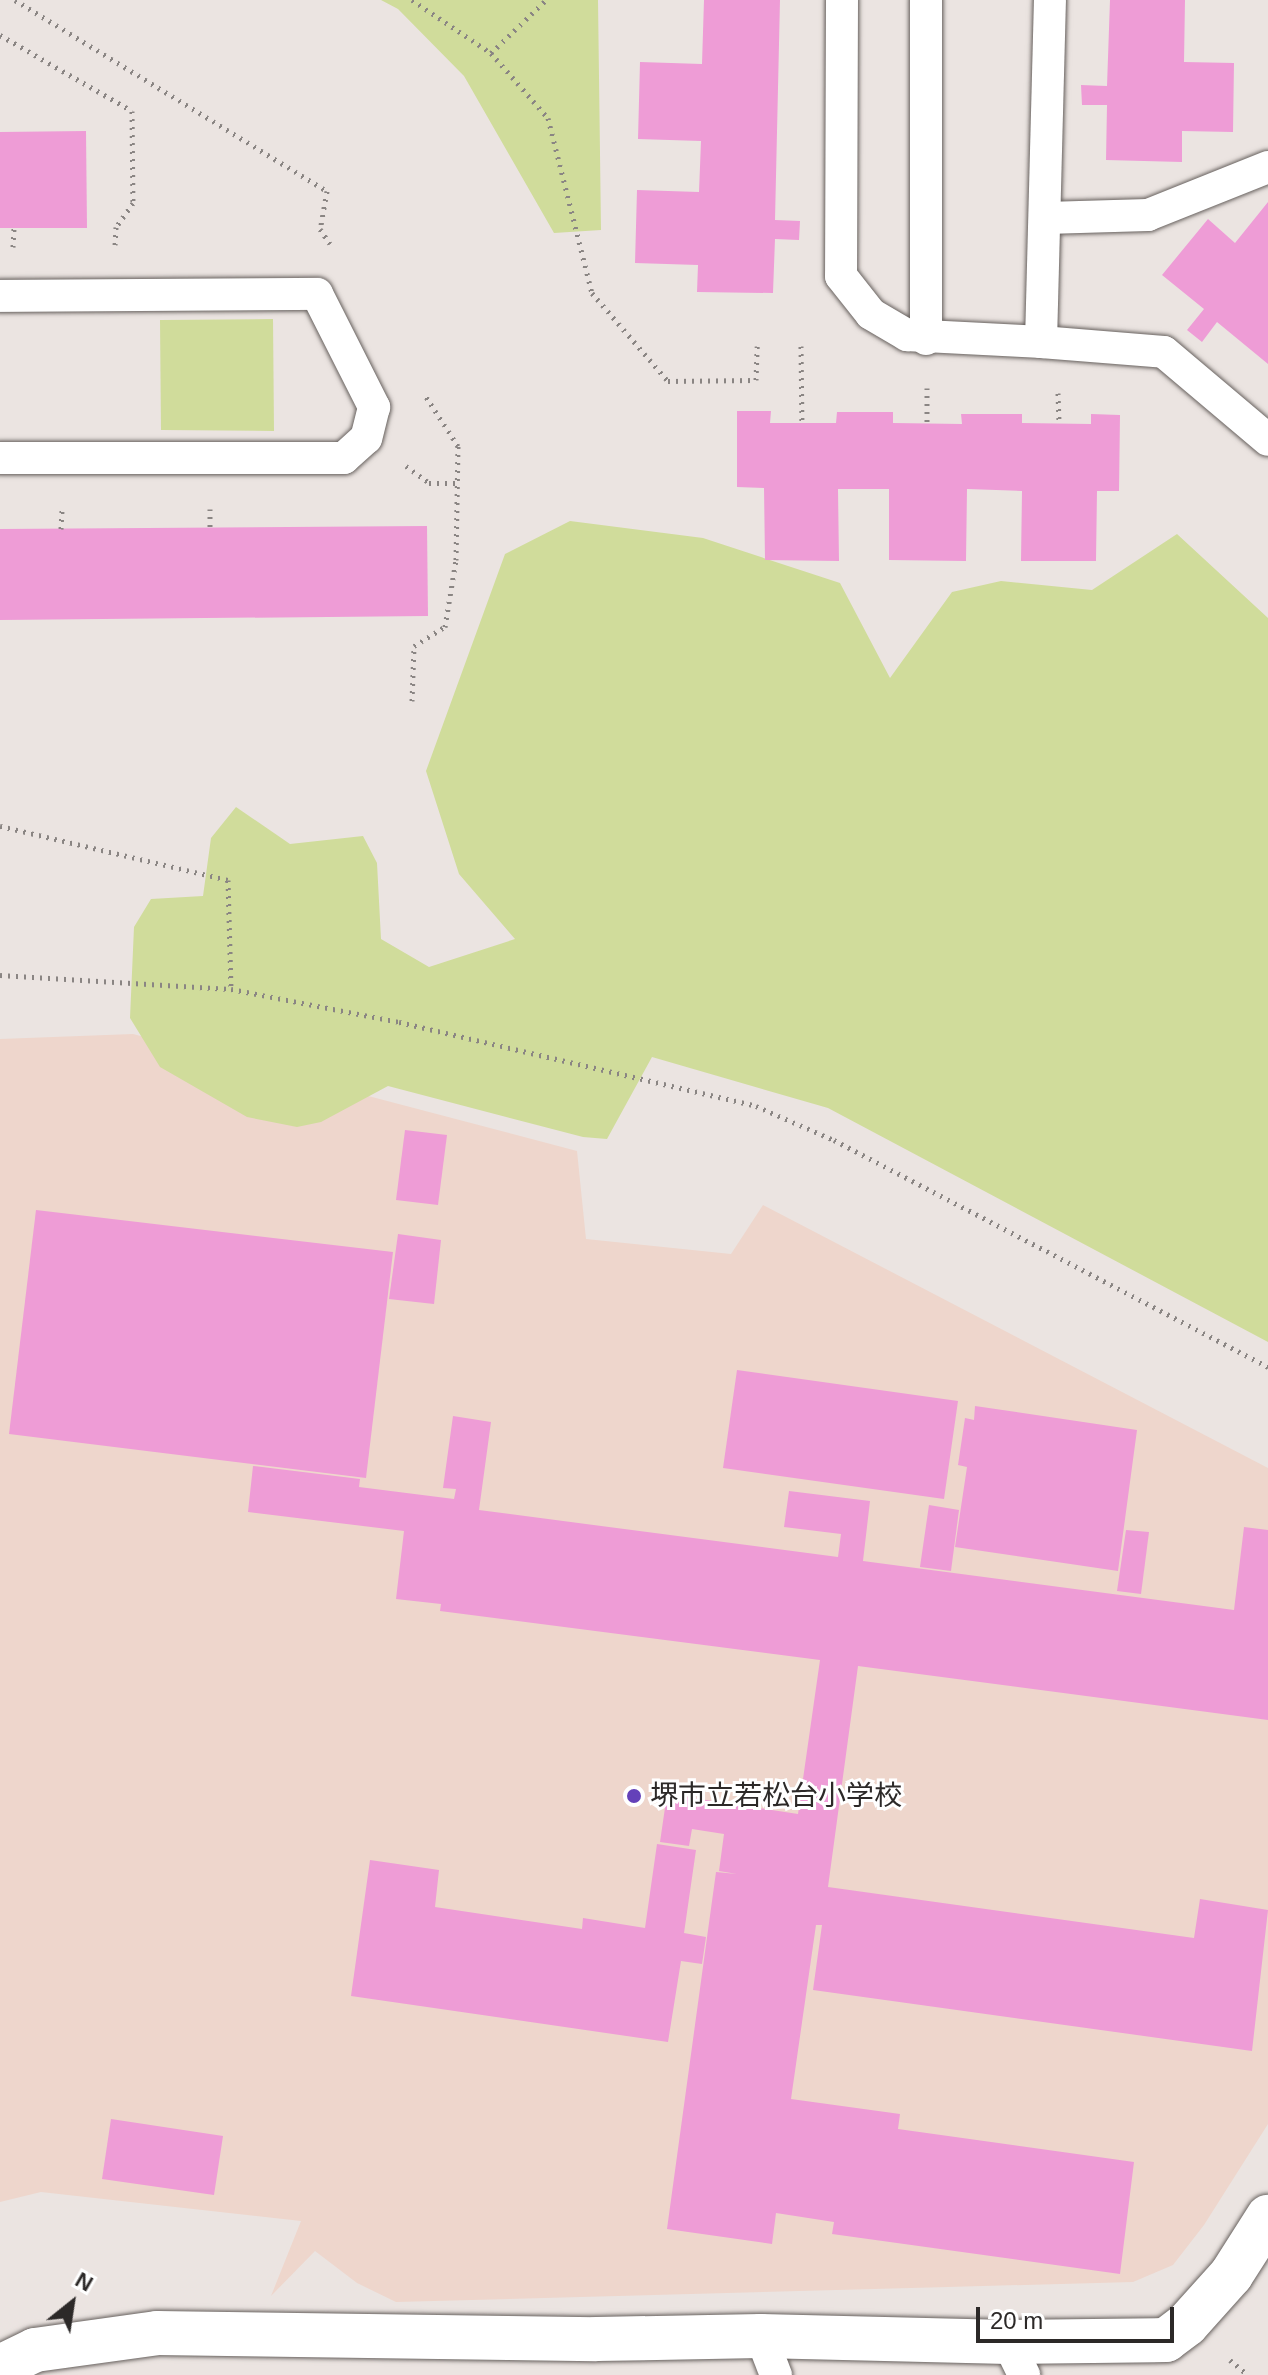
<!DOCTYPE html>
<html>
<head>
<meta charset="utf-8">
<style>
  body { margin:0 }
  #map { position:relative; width:1268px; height:2375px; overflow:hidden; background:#ebe4e1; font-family:Arial,"Noto Sans JP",sans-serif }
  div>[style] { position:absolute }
  .education>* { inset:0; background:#eed6cc }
  .green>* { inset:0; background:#d0dc9b }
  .building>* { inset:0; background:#ee9cd6 }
  .path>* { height:5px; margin-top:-2.5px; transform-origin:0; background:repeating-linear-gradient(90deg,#8a8583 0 2px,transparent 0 8px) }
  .roads { filter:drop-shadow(0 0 2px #67615e) drop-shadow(0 0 2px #67615e) }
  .lane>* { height:32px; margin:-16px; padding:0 16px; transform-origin:16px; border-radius:16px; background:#fff }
  .street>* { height:44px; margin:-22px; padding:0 22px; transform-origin:22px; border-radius:22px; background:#fff }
  .dots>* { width:22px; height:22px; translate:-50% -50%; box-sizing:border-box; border:4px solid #fff; border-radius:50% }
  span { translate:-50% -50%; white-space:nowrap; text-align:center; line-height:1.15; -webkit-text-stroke:6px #fff; paint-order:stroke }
  .poi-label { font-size:28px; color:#2c2928 }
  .left { translate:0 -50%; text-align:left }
  .north { position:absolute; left:32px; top:2263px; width:80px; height:80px; -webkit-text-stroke:6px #fff; paint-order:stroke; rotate:30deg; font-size:22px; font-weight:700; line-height:32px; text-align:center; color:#2c2928 }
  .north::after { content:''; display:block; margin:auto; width:28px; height:36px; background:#2c2928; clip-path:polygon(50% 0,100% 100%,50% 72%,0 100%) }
  .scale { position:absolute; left:976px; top:2307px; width:198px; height:36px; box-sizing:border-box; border:4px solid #2c2928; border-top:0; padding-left:10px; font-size:24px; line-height:28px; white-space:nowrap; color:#2c2928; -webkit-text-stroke:6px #fff; paint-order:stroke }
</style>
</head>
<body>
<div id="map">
  <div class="education">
    <div style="clip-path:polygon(133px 1034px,577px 1151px,586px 1239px,731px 1254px,763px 1205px,1268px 1468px,1268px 2124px,1204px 2225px,1173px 2265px,1133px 2282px,396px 2302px,357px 2283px,315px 2251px,271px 2296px,301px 2221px,41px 2192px,0 2202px,0 1039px)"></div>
  </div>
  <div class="green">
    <div style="clip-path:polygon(381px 0,598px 0,601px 230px,554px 233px,464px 76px,398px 9px)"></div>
    <div style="clip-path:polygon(273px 319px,274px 431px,161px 430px,160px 320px)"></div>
    <div style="clip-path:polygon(570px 521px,703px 538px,840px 583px,890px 678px,952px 592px,1001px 581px,1092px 590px,1177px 534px,1268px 618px,1268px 1342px,828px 1108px,652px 1057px,607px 1139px,583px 1137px,388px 1086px,321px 1122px,297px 1127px,247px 1117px,160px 1067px,130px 1018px,134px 927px,151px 899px,203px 896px,211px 838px,236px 807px,290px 844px,363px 836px,377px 863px,381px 939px,429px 967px,515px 939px,459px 874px,426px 771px,505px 554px)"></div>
  </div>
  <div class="building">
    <div style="clip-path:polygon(704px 0,780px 0,775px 220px,800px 221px,799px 240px,775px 239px,773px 293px,697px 292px,698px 265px,635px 263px,637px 190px,699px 192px,701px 141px,638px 139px,640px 62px,702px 64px)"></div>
    <div style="clip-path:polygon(1110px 0,1185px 0,1184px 62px,1234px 63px,1233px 132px,1182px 131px,1182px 162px,1106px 160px,1107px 105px,1082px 105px,1081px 85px,1107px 86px)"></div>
    <div style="clip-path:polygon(86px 131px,87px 228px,0 228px,0 132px)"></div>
    <div style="clip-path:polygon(1268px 202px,1268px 364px,1217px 322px,1202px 342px,1187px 330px,1204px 309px,1162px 275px,1208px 219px,1235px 243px)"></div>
    <div style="clip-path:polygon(737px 411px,771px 411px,770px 423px,836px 423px,837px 412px,893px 412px,893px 423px,962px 424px,961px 414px,1022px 414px,1022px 423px,1091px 424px,1091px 414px,1120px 415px,1119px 491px,1097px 491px,1096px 561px,1021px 561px,1022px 491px,967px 489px,966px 561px,889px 560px,889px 489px,838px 489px,839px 561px,765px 560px,764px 488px,737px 487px)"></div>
    <div style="clip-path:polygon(427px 526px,428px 616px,0 620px,0 529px)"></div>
    <div style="clip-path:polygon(405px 1130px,447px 1135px,438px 1205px,396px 1200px)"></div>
    <div style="clip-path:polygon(36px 1210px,393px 1252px,366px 1478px,9px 1434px)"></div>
    <div style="clip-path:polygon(398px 1234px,441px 1240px,434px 1304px,389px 1299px)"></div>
    <div style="clip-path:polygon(737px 1370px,958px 1401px,944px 1499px,723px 1468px)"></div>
    <div style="clip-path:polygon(975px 1406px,1137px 1430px,1118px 1571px,955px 1547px,967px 1467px,958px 1465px,965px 1418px,974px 1420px)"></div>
    <div style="clip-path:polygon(453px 1416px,491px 1422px,479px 1510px,838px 1557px,841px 1534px,784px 1527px,789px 1491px,870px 1501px,863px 1561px,1234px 1610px,1244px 1527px,1268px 1530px,1268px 1720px,858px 1666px,828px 1887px,1194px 1938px,1200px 1899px,1268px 1910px,1252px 2051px,813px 1990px,822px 1925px,816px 1925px,791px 2099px,900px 2114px,898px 2129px,1134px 2162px,1120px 2274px,832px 2234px,834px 2222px,776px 2213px,772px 2244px,667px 2229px,716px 1872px,737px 1874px,719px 1871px,724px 1834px,692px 1829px,689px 1846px,660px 1842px,667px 1794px,798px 1814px,820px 1660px,440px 1611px,441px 1604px,396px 1599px,404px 1531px,248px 1512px,253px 1466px,360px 1479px,359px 1487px,454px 1499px,456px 1489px,443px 1488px)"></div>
    <div style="clip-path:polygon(929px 1505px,959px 1510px,951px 1571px,920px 1567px)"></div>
    <div style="clip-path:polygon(1126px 1530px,1149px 1532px,1141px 1594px,1117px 1591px)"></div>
    <div style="clip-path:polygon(657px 1844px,696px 1850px,684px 1933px,706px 1937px,702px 1964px,681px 1961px,668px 2042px,351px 1996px,370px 1860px,439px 1870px,435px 1907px,582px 1929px,583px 1918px,645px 1928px)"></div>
    <div style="clip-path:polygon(111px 2119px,223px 2136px,214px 2195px,102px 2179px)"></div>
  </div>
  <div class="path">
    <div style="left:15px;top:0;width:366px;rotate:31.5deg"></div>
    <div style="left:327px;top:191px;width:39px;rotate:100deg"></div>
    <div style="left:320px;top:229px;width:18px;rotate:56deg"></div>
    <div style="left:412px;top:0;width:95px;rotate:33.9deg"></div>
    <div style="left:491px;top:53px;width:86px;rotate:48.8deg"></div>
    <div style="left:548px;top:118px;width:180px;rotate:75.9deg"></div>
    <div style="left:592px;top:293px;width:116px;rotate:49.2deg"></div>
    <div style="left:668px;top:381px;width:88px;rotate:-0.7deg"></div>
    <div style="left:756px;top:380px;width:34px;rotate:-88deg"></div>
    <div style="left:0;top:35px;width:152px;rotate:29.9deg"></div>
    <div style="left:132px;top:111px;width:92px;rotate:89.4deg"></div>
    <div style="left:133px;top:203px;width:29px;rotate:125deg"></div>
    <div style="left:116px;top:227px;width:18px;rotate:93deg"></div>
    <div style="left:491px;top:53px;width:76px;rotate:-43.9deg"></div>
    <div style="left:13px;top:247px;width:19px;rotate:-87deg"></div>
    <div style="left:801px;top:346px;width:77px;rotate:89.3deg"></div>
    <div style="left:927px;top:388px;width:35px;rotate:90deg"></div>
    <div style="left:1058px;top:393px;width:30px;rotate:88deg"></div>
    <div style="left:406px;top:466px;width:29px;rotate:36deg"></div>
    <div style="left:429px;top:483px;width:29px"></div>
    <div style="left:210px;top:509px;width:18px;rotate:90deg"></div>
    <div style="left:61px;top:529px;width:19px;rotate:-87deg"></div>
    <div style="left:412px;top:701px;width:55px;rotate:-87.9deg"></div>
    <div style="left:414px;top:646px;width:36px;rotate:-32deg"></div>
    <div style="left:445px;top:627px;width:68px;rotate:-80.7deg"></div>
    <div style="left:456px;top:560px;width:114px;rotate:-89deg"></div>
    <div style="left:458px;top:446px;width:61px;rotate:-122.9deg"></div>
    <div style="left:0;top:826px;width:234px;rotate:13.3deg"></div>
    <div style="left:228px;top:880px;width:109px;rotate:88.4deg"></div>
    <div style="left:0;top:975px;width:231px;rotate:3.5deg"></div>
    <div style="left:231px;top:989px;width:171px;rotate:11.1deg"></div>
    <div style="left:399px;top:1022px;width:367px;rotate:13.2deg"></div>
    <div style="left:756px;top:1106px;width:85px;rotate:23.6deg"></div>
    <div style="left:834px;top:1140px;width:490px;rotate:27.6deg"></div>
    <div style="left:1230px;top:2360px;width:23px;rotate:40deg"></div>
  </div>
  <div class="roads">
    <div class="lane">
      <div style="left:842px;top:0;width:276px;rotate:90.2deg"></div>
      <div style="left:841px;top:276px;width:48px;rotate:51.7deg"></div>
      <div style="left:871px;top:314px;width:42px;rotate:30.3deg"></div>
      <div style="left:907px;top:335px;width:134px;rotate:3deg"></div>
      <div style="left:1041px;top:342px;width:342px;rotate:-88.5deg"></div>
      <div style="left:1046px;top:218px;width:102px;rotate:-1.7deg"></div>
      <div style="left:1148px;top:215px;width:129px;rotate:-21.8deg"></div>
      <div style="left:0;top:296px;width:317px;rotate:-0.4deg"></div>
      <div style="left:317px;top:294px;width:127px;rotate:63.2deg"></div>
      <div style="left:374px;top:407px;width:32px;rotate:104deg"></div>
      <div style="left:366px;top:438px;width:30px;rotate:138deg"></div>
      <div style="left:344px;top:458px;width:344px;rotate:180deg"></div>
      <div style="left:926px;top:339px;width:339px;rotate:-90deg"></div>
      <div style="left:1041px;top:342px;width:123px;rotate:4.6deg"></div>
      <div style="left:1164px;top:352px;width:136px;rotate:40.2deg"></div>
      <div style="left:761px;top:2336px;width:42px;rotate:69deg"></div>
      <div style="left:1008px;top:2342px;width:37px;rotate:64deg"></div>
    </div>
    <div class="street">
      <div style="left:0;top:2367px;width:39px;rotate:-26deg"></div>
      <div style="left:35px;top:2350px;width:123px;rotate:-7.9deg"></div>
      <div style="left:157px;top:2333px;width:439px;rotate:0.8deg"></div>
      <div style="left:596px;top:2339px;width:165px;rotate:-1deg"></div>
      <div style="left:761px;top:2336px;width:247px;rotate:1.4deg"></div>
      <div style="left:1008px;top:2342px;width:158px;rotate:-0.7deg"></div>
      <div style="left:1166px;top:2340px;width:26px;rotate:-37deg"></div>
      <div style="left:1187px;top:2324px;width:66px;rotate:-48.1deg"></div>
      <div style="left:1231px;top:2275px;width:69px;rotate:-57.5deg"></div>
    </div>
  </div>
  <div class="dots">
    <div style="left:634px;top:1796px;background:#6441b9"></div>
  </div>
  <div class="poi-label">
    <span class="left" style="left:650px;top:1796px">堺市立若松台小学校</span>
  </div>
  <div class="north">N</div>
  <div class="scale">20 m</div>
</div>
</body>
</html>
